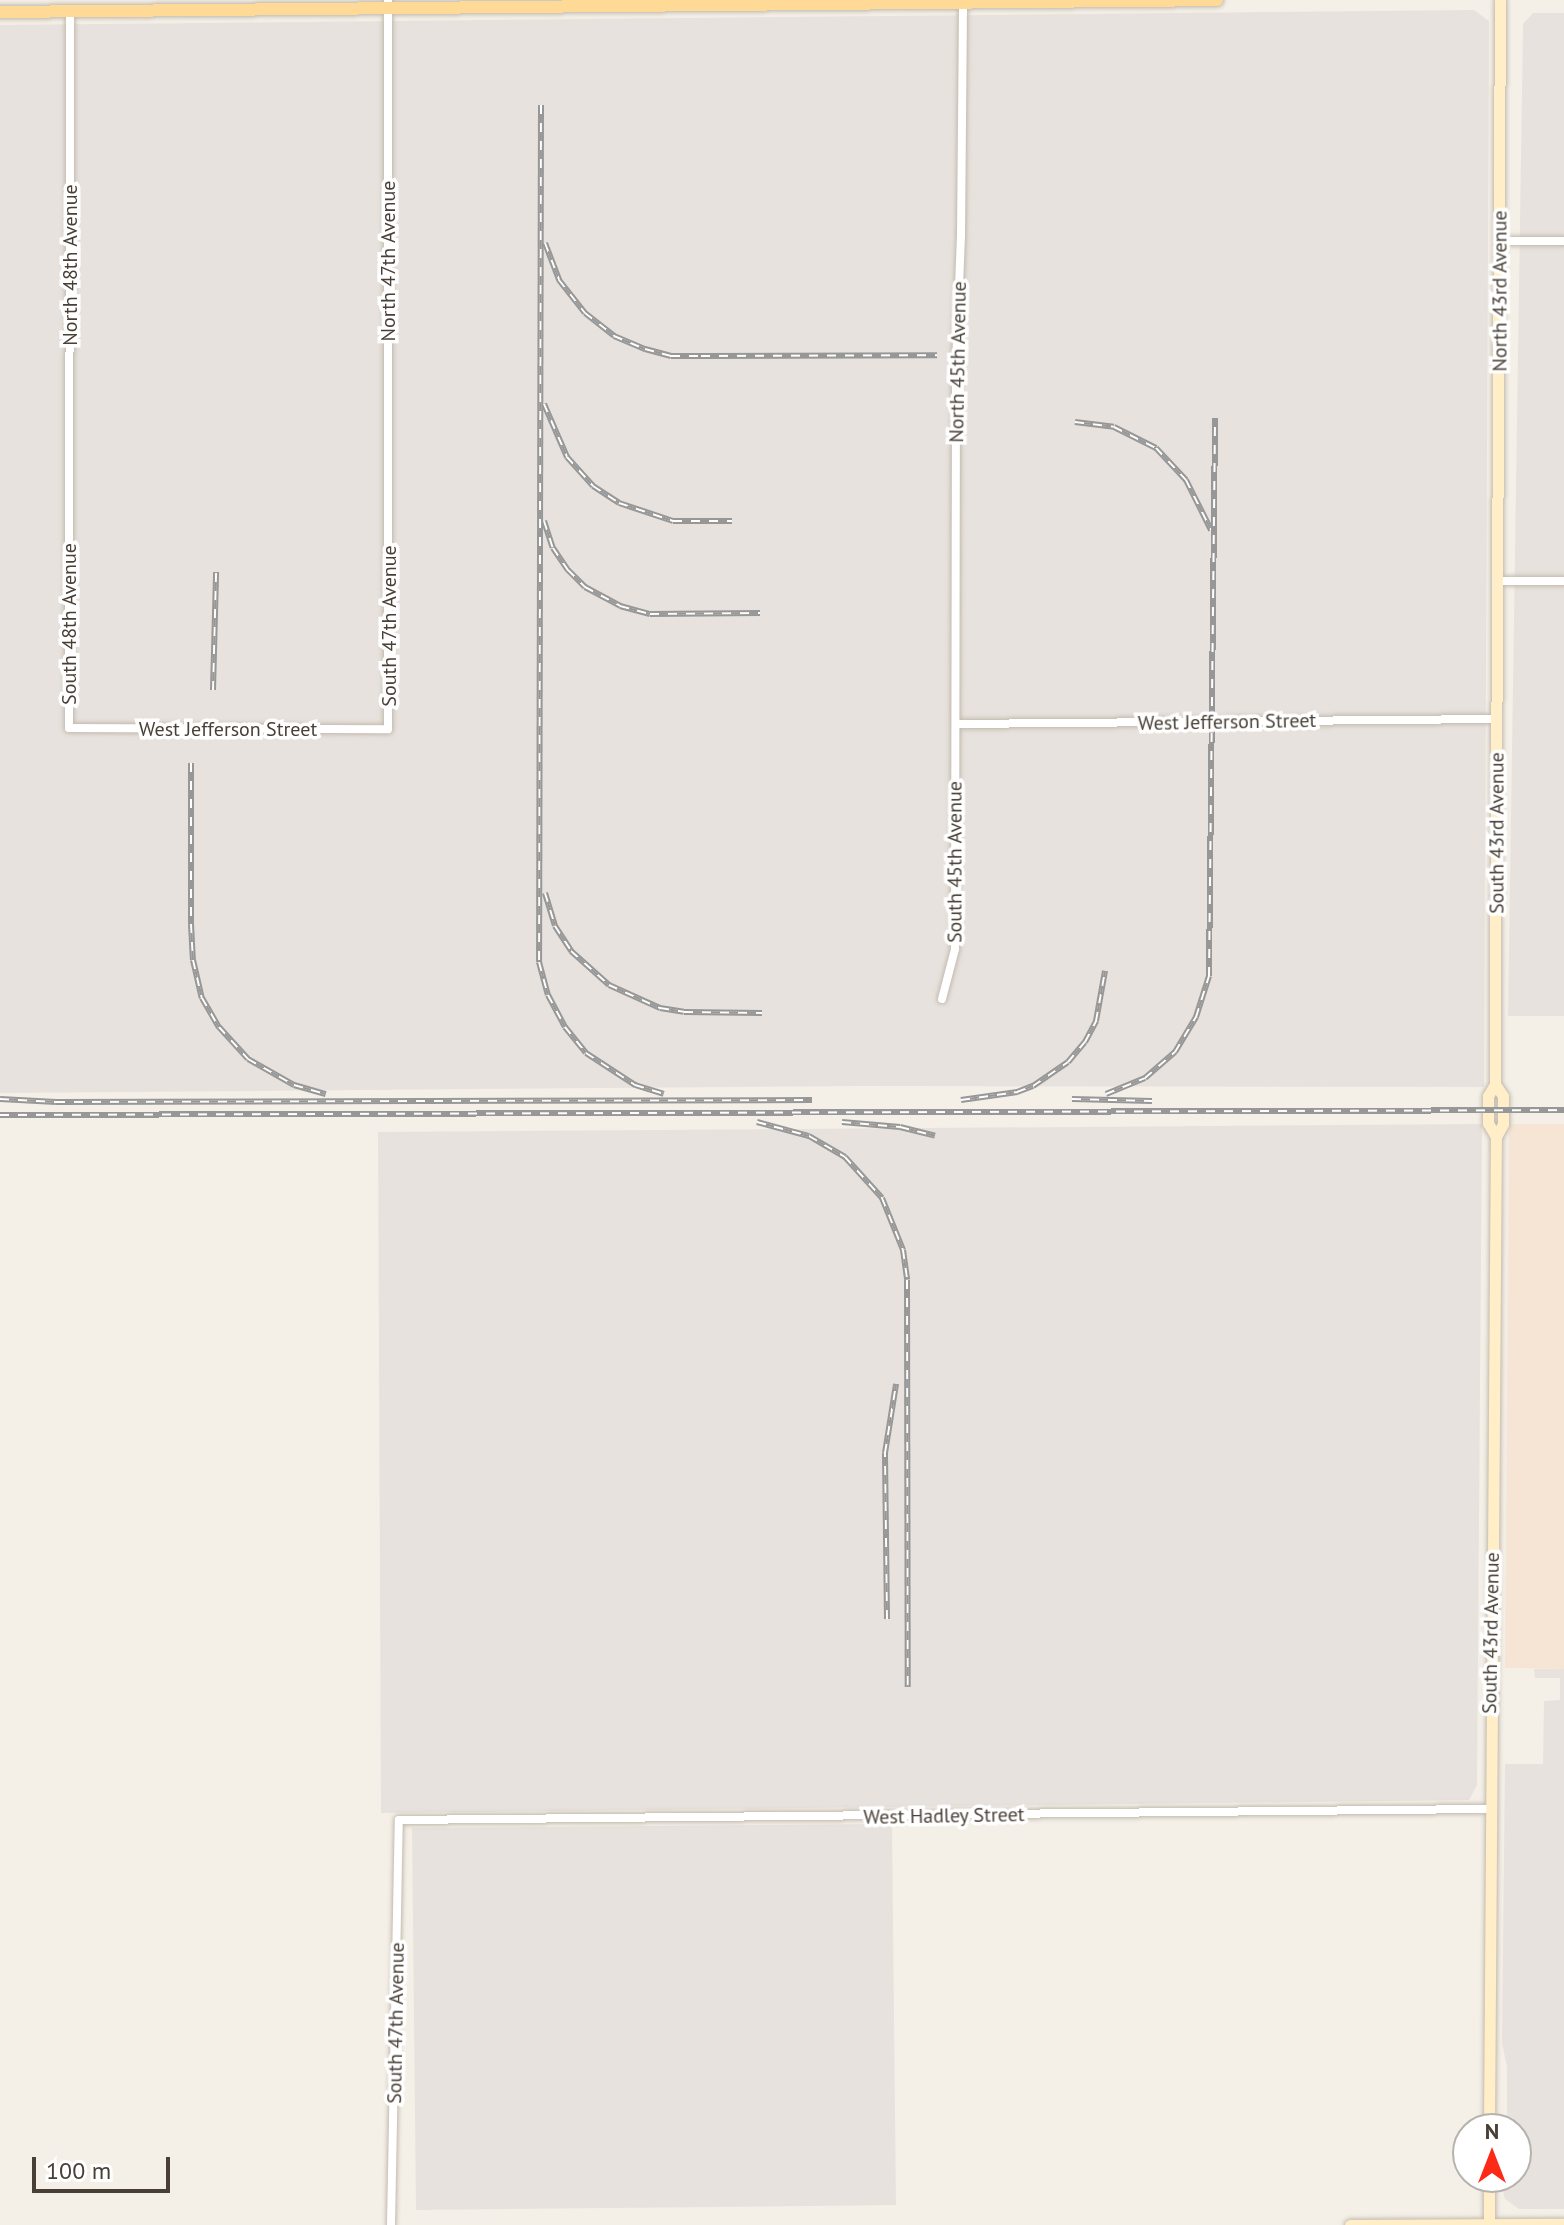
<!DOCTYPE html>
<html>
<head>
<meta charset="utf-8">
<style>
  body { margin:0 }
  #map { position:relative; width:1564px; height:2225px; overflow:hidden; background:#f4f0e8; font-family:"PT Sans",sans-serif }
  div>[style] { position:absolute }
  .commercial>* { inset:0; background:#f6e5d4 }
  .industrial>* { inset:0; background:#e7e2dd }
  .roads { filter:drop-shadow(0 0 2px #c3baae) drop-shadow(0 0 2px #c3baae) }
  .minor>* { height:8px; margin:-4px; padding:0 4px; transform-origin:4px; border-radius:4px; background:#fff }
  .secondary>* { height:11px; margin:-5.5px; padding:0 5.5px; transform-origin:5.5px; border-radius:5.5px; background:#ffeec8 }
  .primary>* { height:12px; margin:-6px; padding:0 6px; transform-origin:6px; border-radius:6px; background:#ffda97 }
  .rail>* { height:6px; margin-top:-3px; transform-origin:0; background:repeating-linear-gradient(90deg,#fff 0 9px,#979797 0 18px); box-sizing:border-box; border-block:2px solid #979797 }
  span { translate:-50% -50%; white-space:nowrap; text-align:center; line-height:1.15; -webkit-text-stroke:7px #fff; paint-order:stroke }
  .street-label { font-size:20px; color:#484037 }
  .north { position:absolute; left:1452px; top:2113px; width:80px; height:80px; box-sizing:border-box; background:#fff; border:2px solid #b6b3af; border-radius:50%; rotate:0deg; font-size:22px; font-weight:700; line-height:32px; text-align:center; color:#484037 }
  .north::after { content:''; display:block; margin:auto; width:28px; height:36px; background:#fd2a17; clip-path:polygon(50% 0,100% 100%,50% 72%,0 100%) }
  .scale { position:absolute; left:32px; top:2157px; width:138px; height:36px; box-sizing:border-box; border:4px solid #484037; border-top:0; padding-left:10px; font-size:24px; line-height:28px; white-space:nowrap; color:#484037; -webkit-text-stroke:6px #fff; paint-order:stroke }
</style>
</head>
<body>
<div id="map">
  <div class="commercial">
    <div style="clip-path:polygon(1509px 1124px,1564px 1124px,1564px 1669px,1505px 1668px)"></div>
  </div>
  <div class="industrial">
    <div style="clip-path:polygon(1474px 10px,1489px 21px,1484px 1087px,858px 1086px,0 1093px,0 25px)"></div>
    <div style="clip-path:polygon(1533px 13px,1564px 13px,1564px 1016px,1508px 1016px,1523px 24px)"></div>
    <div style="clip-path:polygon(1482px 1124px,1477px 1785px,1469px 1800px,381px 1813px,378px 1132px)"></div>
    <div style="clip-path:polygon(1534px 1669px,1564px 1669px,1564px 2209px,1519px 2209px,1505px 2199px,1502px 2187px,1502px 2177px,1516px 2177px,1516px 2129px,1507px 2129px,1507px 2067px,1502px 2043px,1505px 1764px,1543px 1764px,1544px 1701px,1560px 1700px,1560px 1678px,1535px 1678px)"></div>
    <div style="clip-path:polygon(892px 1824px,896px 2205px,416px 2210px,412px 1828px)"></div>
  </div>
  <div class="roads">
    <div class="minor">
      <div style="left:70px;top:10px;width:718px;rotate:90.08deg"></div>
      <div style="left:69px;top:728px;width:319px;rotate:0.2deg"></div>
      <div style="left:388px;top:729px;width:729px;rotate:-90deg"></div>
      <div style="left:1501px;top:241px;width:63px"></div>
      <div style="left:1499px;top:581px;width:65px"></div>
      <div style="left:956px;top:724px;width:541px;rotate:-0.53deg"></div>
      <div style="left:942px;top:999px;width:52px;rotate:-75.4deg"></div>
      <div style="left:955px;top:949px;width:584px;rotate:-89.9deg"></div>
      <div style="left:956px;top:365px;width:129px;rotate:-87.8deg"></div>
      <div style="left:961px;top:236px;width:236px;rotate:-89.5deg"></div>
      <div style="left:391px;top:2225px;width:405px;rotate:-88.9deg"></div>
      <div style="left:399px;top:1820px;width:1090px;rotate:-0.58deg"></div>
    </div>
    <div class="secondary">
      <div style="left:1495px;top:1084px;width:14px;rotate:120deg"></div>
      <div style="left:1488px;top:1096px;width:27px;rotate:90deg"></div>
      <div style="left:1488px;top:1123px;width:16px;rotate:60deg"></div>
      <div style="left:1489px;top:2129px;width:992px;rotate:-89.6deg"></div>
      <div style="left:1496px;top:1137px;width:15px;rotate:-62deg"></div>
      <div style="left:1503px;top:1124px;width:28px;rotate:-90deg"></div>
      <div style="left:1503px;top:1096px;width:14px;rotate:-124deg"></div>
      <div style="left:1495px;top:1084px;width:73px;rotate:-90deg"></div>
      <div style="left:1495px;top:1011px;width:1011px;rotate:-89.72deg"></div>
      <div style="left:1489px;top:2177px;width:48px;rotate:90deg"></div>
      <div style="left:1350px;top:2225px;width:214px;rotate:-0.3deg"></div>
    </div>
    <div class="primary">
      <div style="left:0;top:12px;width:1217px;rotate:-0.56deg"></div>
    </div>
  </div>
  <div class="rail">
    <div style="left:541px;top:105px;width:857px;rotate:90.13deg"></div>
    <div style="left:539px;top:962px;width:34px;rotate:75deg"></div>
    <div style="left:548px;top:995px;width:36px;rotate:62deg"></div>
    <div style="left:565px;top:1027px;width:33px;rotate:51deg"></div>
    <div style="left:586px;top:1053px;width:59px;rotate:33.1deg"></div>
    <div style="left:635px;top:1085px;width:30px;rotate:17deg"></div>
    <div style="left:545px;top:243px;width:40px;rotate:69deg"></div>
    <div style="left:559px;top:280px;width:42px;rotate:51.8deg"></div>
    <div style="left:585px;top:313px;width:37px;rotate:38deg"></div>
    <div style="left:614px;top:336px;width:34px;rotate:23deg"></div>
    <div style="left:645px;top:349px;width:27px;rotate:15deg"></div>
    <div style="left:671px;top:356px;width:30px"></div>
    <div style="left:701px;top:356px;width:236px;rotate:-0.2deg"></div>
    <div style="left:544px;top:404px;width:58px;rotate:66.5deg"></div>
    <div style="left:567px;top:457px;width:39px;rotate:48deg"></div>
    <div style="left:593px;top:486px;width:31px;rotate:33deg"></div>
    <div style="left:619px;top:503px;width:57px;rotate:18.4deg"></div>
    <div style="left:673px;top:521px;width:59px"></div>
    <div style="left:1075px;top:422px;width:39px;rotate:7deg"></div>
    <div style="left:1114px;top:427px;width:47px;rotate:26.6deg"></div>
    <div style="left:1156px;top:448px;width:44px;rotate:46.8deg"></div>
    <div style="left:1186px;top:480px;width:56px;rotate:63.4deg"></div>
    <div style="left:544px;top:521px;width:28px;rotate:72deg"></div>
    <div style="left:553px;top:548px;width:27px;rotate:56deg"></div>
    <div style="left:568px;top:570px;width:24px;rotate:45deg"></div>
    <div style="left:585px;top:587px;width:40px;rotate:28deg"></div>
    <div style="left:620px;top:606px;width:31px;rotate:15deg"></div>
    <div style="left:650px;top:614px;width:110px;rotate:-0.5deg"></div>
    <div style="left:213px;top:690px;width:118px;rotate:-88.5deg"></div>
    <div style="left:191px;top:763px;width:161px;rotate:90deg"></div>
    <div style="left:191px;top:924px;width:36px;rotate:87deg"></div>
    <div style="left:193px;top:960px;width:39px;rotate:77deg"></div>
    <div style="left:202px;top:998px;width:34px;rotate:60deg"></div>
    <div style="left:219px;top:1027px;width:43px;rotate:47.8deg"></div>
    <div style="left:248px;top:1059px;width:53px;rotate:29.5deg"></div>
    <div style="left:294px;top:1085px;width:33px;rotate:16deg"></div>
    <div style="left:545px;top:893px;width:34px;rotate:73deg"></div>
    <div style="left:555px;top:926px;width:30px;rotate:57deg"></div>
    <div style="left:571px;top:951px;width:51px;rotate:41.8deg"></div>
    <div style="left:609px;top:985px;width:56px;rotate:24.3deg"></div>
    <div style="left:660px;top:1008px;width:24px;rotate:9deg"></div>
    <div style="left:684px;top:1012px;width:78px;rotate:0.7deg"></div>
    <div style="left:1106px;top:1094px;width:42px;rotate:-22.3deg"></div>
    <div style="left:1145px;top:1078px;width:40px;rotate:-41deg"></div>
    <div style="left:1175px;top:1052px;width:41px;rotate:-59deg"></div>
    <div style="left:1196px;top:1017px;width:43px;rotate:-72.4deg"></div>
    <div style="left:1209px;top:976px;width:558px;rotate:-89.38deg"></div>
    <div style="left:0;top:1099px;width:56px;rotate:3.1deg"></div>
    <div style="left:56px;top:1102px;width:756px;rotate:-0.15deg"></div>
    <div style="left:1072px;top:1099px;width:80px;rotate:1.4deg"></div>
    <div style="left:961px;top:1100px;width:57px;rotate:-8.1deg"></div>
    <div style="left:1017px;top:1092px;width:17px;rotate:-21deg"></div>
    <div style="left:1033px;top:1086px;width:42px;rotate:-34.4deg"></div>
    <div style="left:1068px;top:1062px;width:26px;rotate:-50deg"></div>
    <div style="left:1085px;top:1042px;width:24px;rotate:-62deg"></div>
    <div style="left:1096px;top:1021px;width:51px;rotate:-79.8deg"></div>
    <div style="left:0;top:1115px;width:1564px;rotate:-0.18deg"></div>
    <div style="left:757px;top:1122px;width:54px;rotate:15.1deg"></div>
    <div style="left:809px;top:1136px;width:42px;rotate:30.3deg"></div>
    <div style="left:845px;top:1157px;width:55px;rotate:47.9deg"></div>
    <div style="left:882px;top:1198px;width:56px;rotate:68deg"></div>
    <div style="left:903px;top:1250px;width:30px;rotate:82deg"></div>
    <div style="left:907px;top:1280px;width:407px;rotate:89.9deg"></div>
    <div style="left:842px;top:1122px;width:58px;rotate:4.9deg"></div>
    <div style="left:900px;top:1127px;width:36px;rotate:14deg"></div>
    <div style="left:887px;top:1619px;width:166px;rotate:-90.7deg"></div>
    <div style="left:885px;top:1453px;width:70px;rotate:-80.9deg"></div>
  </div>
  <div class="street-label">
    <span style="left:388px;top:261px;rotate:-90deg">North 47th Avenue</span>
    <span style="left:70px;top:265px;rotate:-90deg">North 48th Avenue</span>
    <span style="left:1500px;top:291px;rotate:-90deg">North 43rd Avenue</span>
    <span style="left:958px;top:362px;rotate:-89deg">North 45th Avenue</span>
    <span style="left:69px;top:624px;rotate:-90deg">South 48th Avenue</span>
    <span style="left:389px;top:626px;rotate:-90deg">South 47th Avenue</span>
    <span style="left:1227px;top:722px;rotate:-1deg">West Jefferson Street</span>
    <span style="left:228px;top:729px">West Jefferson Street</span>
    <span style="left:1497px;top:833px;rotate:-90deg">South 43rd Avenue</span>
    <span style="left:955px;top:862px;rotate:-90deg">South 45th Avenue</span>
    <span style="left:1491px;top:1633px;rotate:-89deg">South 43rd Avenue</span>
    <span style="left:944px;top:1816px;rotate:-1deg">West Hadley Street</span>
    <span style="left:396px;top:2023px;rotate:-89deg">South 47th Avenue</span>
  </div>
  <div class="north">N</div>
  <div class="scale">100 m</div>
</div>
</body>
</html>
